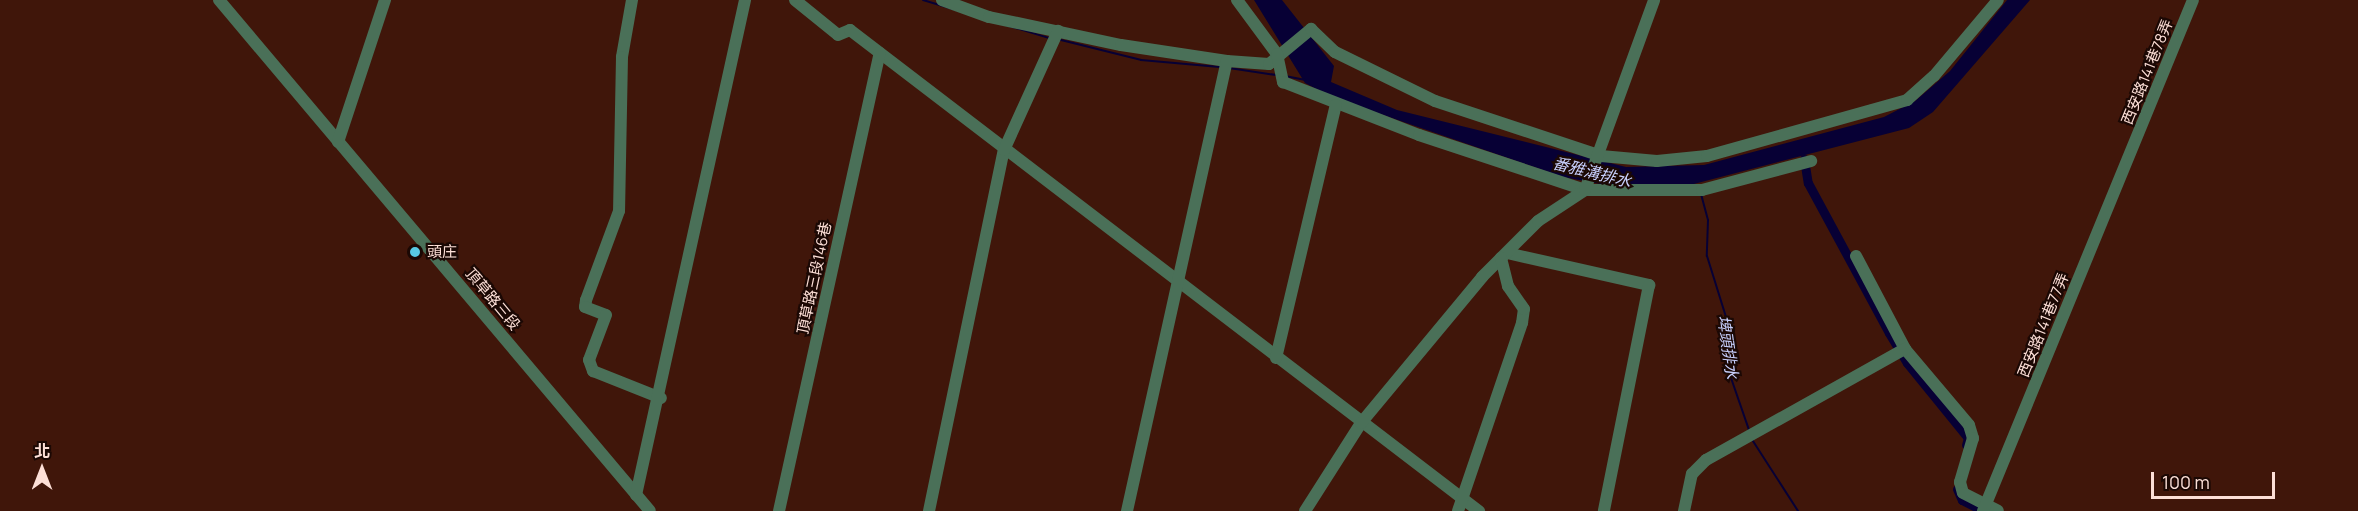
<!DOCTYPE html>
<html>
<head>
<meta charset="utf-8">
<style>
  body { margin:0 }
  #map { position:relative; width:2358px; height:511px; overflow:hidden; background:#40160a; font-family:Manrope,"Noto Sans TC",sans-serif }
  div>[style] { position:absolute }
  .water>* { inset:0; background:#070035 }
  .stream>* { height:2px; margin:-1px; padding:0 1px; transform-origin:1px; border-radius:1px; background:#070035 }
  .canal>* { height:9px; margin:-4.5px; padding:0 4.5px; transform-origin:4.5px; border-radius:4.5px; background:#070035 }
  .minor>* { height:12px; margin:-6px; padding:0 6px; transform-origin:6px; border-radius:6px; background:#4a7058 }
  .dots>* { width:16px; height:16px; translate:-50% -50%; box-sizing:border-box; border:3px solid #1b0804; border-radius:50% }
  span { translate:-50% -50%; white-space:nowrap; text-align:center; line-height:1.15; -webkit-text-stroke:4.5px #1b0804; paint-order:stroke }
  .street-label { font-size:15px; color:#fddfd7 }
  .poi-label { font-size:15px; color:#fddfd7 }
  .left { translate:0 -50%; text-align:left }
  .water-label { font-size:16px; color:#c7cffc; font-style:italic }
  .north { position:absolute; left:12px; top:439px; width:60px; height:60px; -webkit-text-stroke:4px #1b0804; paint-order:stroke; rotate:0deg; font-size:16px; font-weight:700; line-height:24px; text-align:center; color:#fddfd7 }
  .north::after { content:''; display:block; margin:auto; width:21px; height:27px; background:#fddfd7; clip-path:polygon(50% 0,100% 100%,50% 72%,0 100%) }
  .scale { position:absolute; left:2151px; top:472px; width:124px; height:27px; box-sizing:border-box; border:3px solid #fddfd7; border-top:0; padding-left:8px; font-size:18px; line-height:21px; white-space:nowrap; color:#fddfd7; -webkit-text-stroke:4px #1b0804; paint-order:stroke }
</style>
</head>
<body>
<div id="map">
  <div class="water">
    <div style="clip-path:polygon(1254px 0,1282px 0,1334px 66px,1331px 82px,1397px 110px,1626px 167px,1704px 165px,1884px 117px,1915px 101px,1950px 71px,2007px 0,2030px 0,1933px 112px,1909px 128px,1690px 185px,1622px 188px,1563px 177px,1331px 97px,1305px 83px)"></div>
  </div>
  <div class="stream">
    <div style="left:923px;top:0;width:132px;rotate:16.8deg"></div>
    <div style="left:1057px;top:39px;width:87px;rotate:14deg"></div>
    <div style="left:1141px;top:60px;width:79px;rotate:5.1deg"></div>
    <div style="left:1229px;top:68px;width:48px;rotate:8.5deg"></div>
    <div style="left:1285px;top:76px;width:21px;rotate:11deg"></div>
    <div style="left:1701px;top:194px;width:27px;rotate:75deg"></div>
    <div style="left:1708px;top:220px;width:36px;rotate:92deg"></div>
    <div style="left:1707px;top:256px;width:77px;rotate:72.7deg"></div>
    <div style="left:1730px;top:330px;width:45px;rotate:90deg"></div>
    <div style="left:1730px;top:375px;width:58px;rotate:70.9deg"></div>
    <div style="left:1751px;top:438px;width:87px;rotate:57.2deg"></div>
  </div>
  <div class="canal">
    <div style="left:1804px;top:159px;width:24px;rotate:81deg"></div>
    <div style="left:1808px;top:183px;width:170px;rotate:61.6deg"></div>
    <div style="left:1889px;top:333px;width:35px;rotate:59deg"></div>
    <div style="left:1907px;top:363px;width:97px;rotate:50.9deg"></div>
    <div style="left:1968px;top:438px;width:7px;rotate:106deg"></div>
    <div style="left:1957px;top:489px;width:12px;rotate:66deg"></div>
    <div style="left:1962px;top:500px;width:25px;rotate:27deg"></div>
  </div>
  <div class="minor">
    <div style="left:219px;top:0;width:668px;rotate:49.85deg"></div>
    <div style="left:632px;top:0;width:58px;rotate:100deg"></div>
    <div style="left:622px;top:57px;width:154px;rotate:91.1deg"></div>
    <div style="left:619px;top:211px;width:95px;rotate:110.3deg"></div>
    <div style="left:586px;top:300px;width:7px;rotate:98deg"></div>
    <div style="left:585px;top:307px;width:22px;rotate:21deg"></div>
    <div style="left:606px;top:315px;width:48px;rotate:110.7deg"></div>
    <div style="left:589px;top:360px;width:12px;rotate:70deg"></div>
    <div style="left:593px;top:371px;width:73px;rotate:21.7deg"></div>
    <div style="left:795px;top:0;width:55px;rotate:39.1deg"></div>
    <div style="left:838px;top:35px;width:13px;rotate:-23deg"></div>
    <div style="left:850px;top:30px;width:792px;rotate:37.41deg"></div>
    <div style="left:942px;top:0;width:50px;rotate:19.9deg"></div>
    <div style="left:989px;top:17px;width:135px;rotate:12deg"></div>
    <div style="left:1121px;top:45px;width:107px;rotate:8.6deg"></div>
    <div style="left:1227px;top:61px;width:42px;rotate:4.1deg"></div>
    <div style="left:1269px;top:64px;width:55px;rotate:-39.8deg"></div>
    <div style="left:1311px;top:29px;width:33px;rotate:44deg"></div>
    <div style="left:1335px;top:52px;width:111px;rotate:26.1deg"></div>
    <div style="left:1435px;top:101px;width:175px;rotate:18.3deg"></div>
    <div style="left:1601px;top:156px;width:56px;rotate:5.1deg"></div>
    <div style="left:1657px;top:161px;width:50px;rotate:-5.7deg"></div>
    <div style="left:1707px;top:156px;width:208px;rotate:-15.6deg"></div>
    <div style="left:1907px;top:100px;width:36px;rotate:-42deg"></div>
    <div style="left:1934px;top:76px;width:99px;rotate:-49.9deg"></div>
    <div style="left:1237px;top:0;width:67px;rotate:53.5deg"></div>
    <div style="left:1277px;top:54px;width:29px;rotate:78deg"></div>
    <div style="left:1283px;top:82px;width:146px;rotate:21.3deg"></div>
    <div style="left:1419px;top:135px;width:175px;rotate:18.3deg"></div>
    <div style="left:1585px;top:190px;width:117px"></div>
    <div style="left:1702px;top:190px;width:113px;rotate:-14.9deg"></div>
    <div style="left:338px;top:142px;width:150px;rotate:-71.7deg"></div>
    <div style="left:1507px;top:253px;width:146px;rotate:12.7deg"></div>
    <div style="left:1649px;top:285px;width:230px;rotate:101.3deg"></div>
    <div style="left:1856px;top:256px;width:105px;rotate:62.2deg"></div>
    <div style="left:1905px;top:349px;width:99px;rotate:49.9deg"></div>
    <div style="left:1969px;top:425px;width:14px;rotate:73deg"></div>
    <div style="left:1973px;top:438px;width:46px;rotate:106.5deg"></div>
    <div style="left:1960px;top:482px;width:11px;rotate:75deg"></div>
    <div style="left:1963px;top:493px;width:39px;rotate:27deg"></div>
    <div style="left:1276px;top:358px;width:260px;rotate:-76.7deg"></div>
    <div style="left:636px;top:495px;width:507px;rotate:-77.58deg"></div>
    <div style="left:779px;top:511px;width:469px;rotate:-77.6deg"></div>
    <div style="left:929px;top:511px;width:369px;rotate:-78.3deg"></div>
    <div style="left:1004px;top:150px;width:131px;rotate:-65.6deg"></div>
    <div style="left:1127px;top:511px;width:461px;rotate:-77.5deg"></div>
    <div style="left:1305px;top:511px;width:104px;rotate:-57.5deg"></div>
    <div style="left:1361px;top:423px;width:190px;rotate:-50.3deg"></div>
    <div style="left:1482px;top:277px;width:79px;rotate:-45deg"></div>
    <div style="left:1538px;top:221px;width:56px;rotate:-33.4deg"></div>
    <div style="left:1585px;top:190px;width:202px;rotate:-70deg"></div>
    <div style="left:1458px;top:511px;width:199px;rotate:-71.2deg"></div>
    <div style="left:1522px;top:323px;width:14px;rotate:-82deg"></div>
    <div style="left:1524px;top:309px;width:28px;rotate:-125deg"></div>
    <div style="left:1508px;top:286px;width:29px;rotate:-104deg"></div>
    <div style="left:1684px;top:511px;width:38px;rotate:-78deg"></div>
    <div style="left:1692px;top:474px;width:20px;rotate:-45deg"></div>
    <div style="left:1706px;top:460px;width:228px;rotate:-29.2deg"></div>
    <div style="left:1983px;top:511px;width:552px;rotate:-67.66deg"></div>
  </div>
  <div class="dots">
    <div style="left:415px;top:252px;background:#58c9e4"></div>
  </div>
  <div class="street-label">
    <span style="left:2147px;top:72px;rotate:-68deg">西安路141巷78弄</span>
    <span style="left:814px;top:278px;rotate:-78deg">頂草路三段146巷</span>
    <span style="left:493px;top:299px;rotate:50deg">頂草路三段</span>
    <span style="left:2043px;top:325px;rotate:-68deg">西安路141巷77弄</span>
  </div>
  <div class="poi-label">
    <span class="left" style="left:427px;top:252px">頭庄</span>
  </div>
  <div class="water-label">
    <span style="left:1592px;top:172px;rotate:14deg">番雅溝排水</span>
    <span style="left:1728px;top:347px;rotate:82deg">埤頭排水</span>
  </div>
  <div class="north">北</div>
  <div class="scale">100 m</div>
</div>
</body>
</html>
